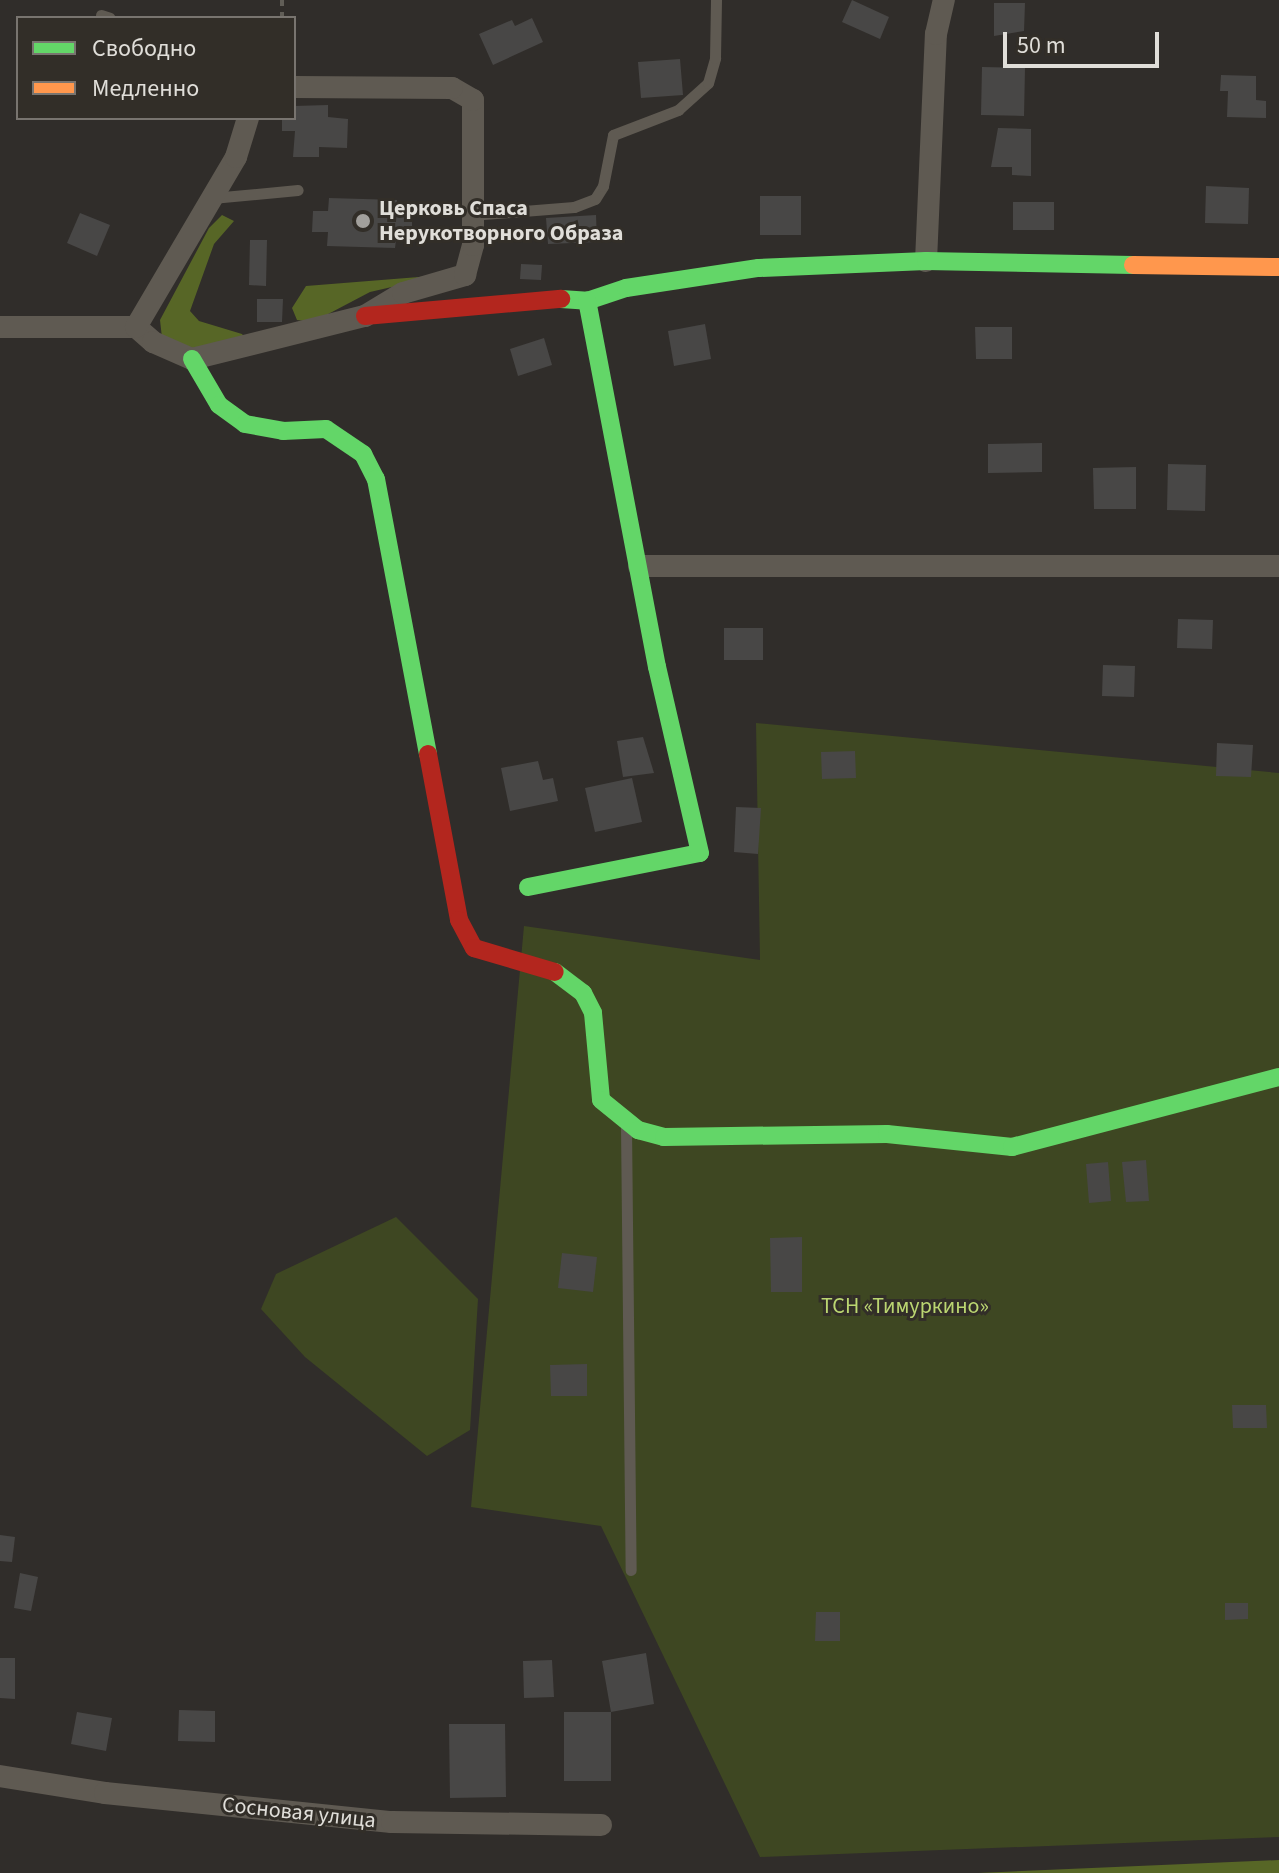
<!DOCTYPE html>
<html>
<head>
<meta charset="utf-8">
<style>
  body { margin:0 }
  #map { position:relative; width:1279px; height:1873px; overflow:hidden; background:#302d2a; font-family:"Source Sans 3",sans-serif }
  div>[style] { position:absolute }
  .green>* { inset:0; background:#3e4722 }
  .forest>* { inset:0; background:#576626 }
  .building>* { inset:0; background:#484746 }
  .path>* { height:4px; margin-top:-2px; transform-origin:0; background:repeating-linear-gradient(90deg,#615e57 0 6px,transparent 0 12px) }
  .lane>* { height:11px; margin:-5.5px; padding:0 5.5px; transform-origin:5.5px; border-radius:5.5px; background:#5f5a52 }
  .street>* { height:22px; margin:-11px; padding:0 11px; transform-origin:11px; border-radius:11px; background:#5f5a52 }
  .fast>* { height:18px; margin:-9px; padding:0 9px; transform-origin:9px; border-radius:9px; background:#63d668 }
  .slow>* { height:18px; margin:-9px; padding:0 9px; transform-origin:9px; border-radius:9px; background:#ff974d }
  .jam>* { height:18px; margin:-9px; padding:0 9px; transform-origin:9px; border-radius:9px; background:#b3261e }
  .dots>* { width:22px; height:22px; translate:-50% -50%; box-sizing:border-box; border:4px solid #322e28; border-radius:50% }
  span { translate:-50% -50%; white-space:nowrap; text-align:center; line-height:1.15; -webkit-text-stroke:6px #322e28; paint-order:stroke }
  .poi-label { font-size:22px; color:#e0ded9; font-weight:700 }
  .left { translate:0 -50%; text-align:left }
  .park-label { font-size:22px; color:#bbd671 }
  .street-label { font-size:22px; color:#e0ded9 }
  .legend { position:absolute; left:16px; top:16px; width:280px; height:104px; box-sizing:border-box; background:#322e28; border:2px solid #78746f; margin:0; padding:10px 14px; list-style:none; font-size:24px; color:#e0ded9 }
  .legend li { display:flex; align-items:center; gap:16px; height:40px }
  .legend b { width:40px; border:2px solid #78746f }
  .scale { position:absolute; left:1003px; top:32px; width:156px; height:36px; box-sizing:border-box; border:4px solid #e0ded9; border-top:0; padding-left:10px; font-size:24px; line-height:28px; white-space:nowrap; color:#e0ded9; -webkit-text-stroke:6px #322e28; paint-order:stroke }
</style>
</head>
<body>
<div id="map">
  <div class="green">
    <div style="clip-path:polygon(756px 723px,1279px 773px,1279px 1837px,760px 1857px,601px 1526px,471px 1507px,524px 926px,760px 960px)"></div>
    <div style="clip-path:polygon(396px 1217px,478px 1299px,470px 1430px,427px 1456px,305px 1357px,261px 1309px,276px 1274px)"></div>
  </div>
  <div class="forest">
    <div style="clip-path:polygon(222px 215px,234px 221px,214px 244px,190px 311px,199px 321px,242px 334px,249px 343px,186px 349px,162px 338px,160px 320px,209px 228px)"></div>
    <div style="clip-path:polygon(444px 275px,370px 292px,313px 322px,297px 320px,292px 308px,306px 286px)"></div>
    <div style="clip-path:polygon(1279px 1860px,1279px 1873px,978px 1873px)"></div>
  </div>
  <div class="building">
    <div style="clip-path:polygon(852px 0,889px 17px,880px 39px,842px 22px)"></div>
    <div style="clip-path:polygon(994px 3px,1025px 3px,1024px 31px,994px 36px)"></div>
    <div style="clip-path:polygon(532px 18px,543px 42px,493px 65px,479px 34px,512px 20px,515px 26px)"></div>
    <div style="clip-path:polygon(680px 59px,683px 95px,641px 98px,638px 62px)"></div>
    <div style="clip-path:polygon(982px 67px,1025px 68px,1024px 116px,981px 115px)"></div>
    <div style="clip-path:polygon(1221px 75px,1256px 76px,1256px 100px,1266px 101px,1266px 118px,1227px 117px,1228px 91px,1220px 91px)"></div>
    <div style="clip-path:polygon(328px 105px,328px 117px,348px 119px,347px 148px,319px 147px,319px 157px,293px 157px,295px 131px,282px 131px,282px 118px,294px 118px,294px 106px)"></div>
    <div style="clip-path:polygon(998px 128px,1031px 129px,1031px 176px,1012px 175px,1012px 167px,991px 167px)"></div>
    <div style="clip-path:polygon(1206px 186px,1249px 188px,1248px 224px,1205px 223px)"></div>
    <div style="clip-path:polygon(760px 196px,801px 196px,801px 235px,760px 235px)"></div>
    <div style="clip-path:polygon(329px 198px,397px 200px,397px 208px,412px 219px,412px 230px,396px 240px,395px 248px,327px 246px,328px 232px,312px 232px,313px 211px,328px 211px)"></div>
    <div style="clip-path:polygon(1013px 202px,1054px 202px,1054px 230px,1013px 230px)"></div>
    <div style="clip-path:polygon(80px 213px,110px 225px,97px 256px,67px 243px)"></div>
    <div style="clip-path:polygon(596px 215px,597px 242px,548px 244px,546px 218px)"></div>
    <div style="clip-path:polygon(250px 240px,267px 240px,266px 286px,249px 285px)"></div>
    <div style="clip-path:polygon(521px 264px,542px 265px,541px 280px,520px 279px)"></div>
    <div style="clip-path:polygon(257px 299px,283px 299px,282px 322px,257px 322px)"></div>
    <div style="clip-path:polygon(705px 324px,711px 359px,674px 366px,668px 331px)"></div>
    <div style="clip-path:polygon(975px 327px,1012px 327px,1012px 359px,976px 359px)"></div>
    <div style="clip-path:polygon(544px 338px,552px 365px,518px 376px,510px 349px)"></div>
    <div style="clip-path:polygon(1042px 443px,1042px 472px,988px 473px,988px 444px)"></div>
    <div style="clip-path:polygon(1168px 464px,1206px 465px,1205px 511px,1167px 510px)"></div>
    <div style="clip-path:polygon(1136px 467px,1136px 509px,1094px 509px,1093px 468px)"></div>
    <div style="clip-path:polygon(1178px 619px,1213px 620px,1212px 649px,1177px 648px)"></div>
    <div style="clip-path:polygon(724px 628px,763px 628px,763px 660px,724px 660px)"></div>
    <div style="clip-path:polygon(1103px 665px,1135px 666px,1134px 697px,1102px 696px)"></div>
    <div style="clip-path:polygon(643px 737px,654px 773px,623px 777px,617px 741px)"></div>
    <div style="clip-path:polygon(1217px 743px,1253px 745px,1251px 777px,1216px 776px)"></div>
    <div style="clip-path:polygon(855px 751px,856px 778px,822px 779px,821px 752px)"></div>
    <div style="clip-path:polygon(538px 761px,543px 780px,553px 778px,558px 801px,510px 811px,501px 768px)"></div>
    <div style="clip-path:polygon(632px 778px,642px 822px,595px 832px,585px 788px)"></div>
    <div style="clip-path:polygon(736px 807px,761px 808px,758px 854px,734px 852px)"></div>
    <div style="clip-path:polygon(1146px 1160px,1149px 1201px,1126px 1202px,1122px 1162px)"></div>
    <div style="clip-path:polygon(1108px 1162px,1111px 1201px,1089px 1203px,1086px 1164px)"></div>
    <div style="clip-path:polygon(802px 1237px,802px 1292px,771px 1292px,770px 1238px)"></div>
    <div style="clip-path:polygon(562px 1253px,597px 1257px,593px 1292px,558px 1288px)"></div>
    <div style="clip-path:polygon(587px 1364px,587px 1396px,551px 1396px,550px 1365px)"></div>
    <div style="clip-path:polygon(1232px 1405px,1266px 1405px,1267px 1428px,1233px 1428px)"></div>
    <div style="clip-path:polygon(0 1535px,15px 1537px,12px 1562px,0 1561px)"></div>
    <div style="clip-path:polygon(20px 1573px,38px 1577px,31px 1611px,14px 1608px)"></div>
    <div style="clip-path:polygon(1225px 1603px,1248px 1603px,1248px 1619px,1225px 1620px)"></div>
    <div style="clip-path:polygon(816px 1612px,840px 1612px,840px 1641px,815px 1641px)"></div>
    <div style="clip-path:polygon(646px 1653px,654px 1704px,611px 1712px,611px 1781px,564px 1781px,564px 1712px,611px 1712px,602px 1661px)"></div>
    <div style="clip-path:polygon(0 1658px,15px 1658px,15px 1699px,0 1698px)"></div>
    <div style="clip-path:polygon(552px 1660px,554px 1697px,524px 1698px,523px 1661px)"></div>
    <div style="clip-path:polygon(179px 1710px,215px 1711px,215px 1742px,178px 1741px)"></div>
    <div style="clip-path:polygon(77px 1712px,112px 1718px,106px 1751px,71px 1744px)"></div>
    <div style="clip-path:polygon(449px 1724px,505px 1724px,506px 1797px,450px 1798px)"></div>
  </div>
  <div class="path">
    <div style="left:282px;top:18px;width:18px;rotate:-90deg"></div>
  </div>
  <div class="lane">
    <div style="left:101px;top:15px;width:9px;rotate:18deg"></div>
    <div style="left:212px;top:198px;width:86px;rotate:-5.3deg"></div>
    <div style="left:471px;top:215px;width:103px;rotate:-4.4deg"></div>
    <div style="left:574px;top:207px;width:22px;rotate:-21deg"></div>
    <div style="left:595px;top:199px;width:15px;rotate:-58deg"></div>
    <div style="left:603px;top:186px;width:52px;rotate:-78.9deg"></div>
    <div style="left:613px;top:135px;width:70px;rotate:-21deg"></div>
    <div style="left:678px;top:110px;width:40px;rotate:-42deg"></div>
    <div style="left:708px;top:83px;width:26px;rotate:-74deg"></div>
    <div style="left:715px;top:58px;width:58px;rotate:-89deg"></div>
    <div style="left:626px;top:1126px;width:444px;rotate:89.4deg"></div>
  </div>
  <div class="street">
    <div style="left:926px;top:261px;width:227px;rotate:-87.5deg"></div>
    <div style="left:936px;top:34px;width:35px;rotate:-77deg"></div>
    <div style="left:0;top:327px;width:136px"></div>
    <div style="left:136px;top:327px;width:23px;rotate:41deg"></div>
    <div style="left:153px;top:342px;width:43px;rotate:23.6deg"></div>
    <div style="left:192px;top:359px;width:178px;rotate:-14deg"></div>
    <div style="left:365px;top:316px;width:44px;rotate:-31.2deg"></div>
    <div style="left:403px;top:293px;width:65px;rotate:-16.2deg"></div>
    <div style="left:465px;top:275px;width:31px;rotate:-75deg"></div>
    <div style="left:473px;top:245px;width:145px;rotate:-90deg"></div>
    <div style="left:473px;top:100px;width:24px;rotate:-150deg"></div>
    <div style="left:452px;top:88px;width:158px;rotate:-179.6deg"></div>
    <div style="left:136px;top:327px;width:197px;rotate:-59.5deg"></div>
    <div style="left:236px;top:157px;width:41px;rotate:-72.9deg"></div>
    <div style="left:639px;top:566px;width:640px"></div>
    <div style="left:0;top:1776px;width:106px;rotate:9.2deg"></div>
    <div style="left:105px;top:1793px;width:288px;rotate:5.8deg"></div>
    <div style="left:392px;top:1822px;width:209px;rotate:0.8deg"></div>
  </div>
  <div class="fast">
    <div style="left:561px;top:299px;width:26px;rotate:4deg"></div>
    <div style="left:587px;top:301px;width:41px;rotate:-18.4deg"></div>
    <div style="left:626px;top:288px;width:134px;rotate:-8.6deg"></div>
    <div style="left:759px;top:268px;width:167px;rotate:-2.4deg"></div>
    <div style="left:926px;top:261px;width:207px;rotate:1.1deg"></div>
    <div style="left:192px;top:359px;width:53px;rotate:59.6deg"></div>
    <div style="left:219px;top:405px;width:32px;rotate:36deg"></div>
    <div style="left:245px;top:424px;width:39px;rotate:10deg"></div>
    <div style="left:283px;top:431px;width:43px;rotate:-2.7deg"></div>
    <div style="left:326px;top:429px;width:45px;rotate:34deg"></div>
    <div style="left:363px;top:454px;width:28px;rotate:63deg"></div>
    <div style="left:376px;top:479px;width:280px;rotate:79.3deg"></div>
    <div style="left:528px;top:887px;width:175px;rotate:-11.2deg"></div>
    <div style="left:700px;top:853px;width:191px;rotate:-103deg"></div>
    <div style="left:657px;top:667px;width:373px;rotate:-100.8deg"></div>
    <div style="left:555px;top:972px;width:35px;rotate:37deg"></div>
    <div style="left:583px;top:993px;width:22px;rotate:63deg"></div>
    <div style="left:593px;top:1013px;width:87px;rotate:84.7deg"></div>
    <div style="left:601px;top:1100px;width:48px;rotate:39deg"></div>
    <div style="left:638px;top:1130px;width:27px;rotate:15deg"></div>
    <div style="left:664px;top:1137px;width:223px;rotate:-0.8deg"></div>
    <div style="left:887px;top:1134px;width:126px;rotate:5.9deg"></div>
    <div style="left:1012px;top:1147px;width:276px;rotate:-14.7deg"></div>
  </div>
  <div class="slow">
    <div style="left:1133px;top:265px;width:146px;rotate:0.8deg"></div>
  </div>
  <div class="jam">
    <div style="left:365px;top:316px;width:197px;rotate:-5deg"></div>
    <div style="left:428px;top:754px;width:169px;rotate:79.4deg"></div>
    <div style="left:459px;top:920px;width:32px;rotate:62deg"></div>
    <div style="left:474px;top:948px;width:84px;rotate:16.5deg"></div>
  </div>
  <div class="dots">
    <div style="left:363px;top:221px;background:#a2a09c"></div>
  </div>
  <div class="poi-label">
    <span class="left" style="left:379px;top:221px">Церковь Спаса<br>Нерукотворного Образа</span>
  </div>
  <div class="park-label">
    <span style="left:905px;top:1307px">ТСН «Тимуркино»</span>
  </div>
  <div class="street-label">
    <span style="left:299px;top:1813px;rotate:6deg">Сосновая улица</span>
  </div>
  <ul class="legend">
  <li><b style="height:10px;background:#63d668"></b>Свободно</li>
  <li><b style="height:10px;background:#ff974d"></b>Медленно</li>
  </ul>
  <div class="scale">50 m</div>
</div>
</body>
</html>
